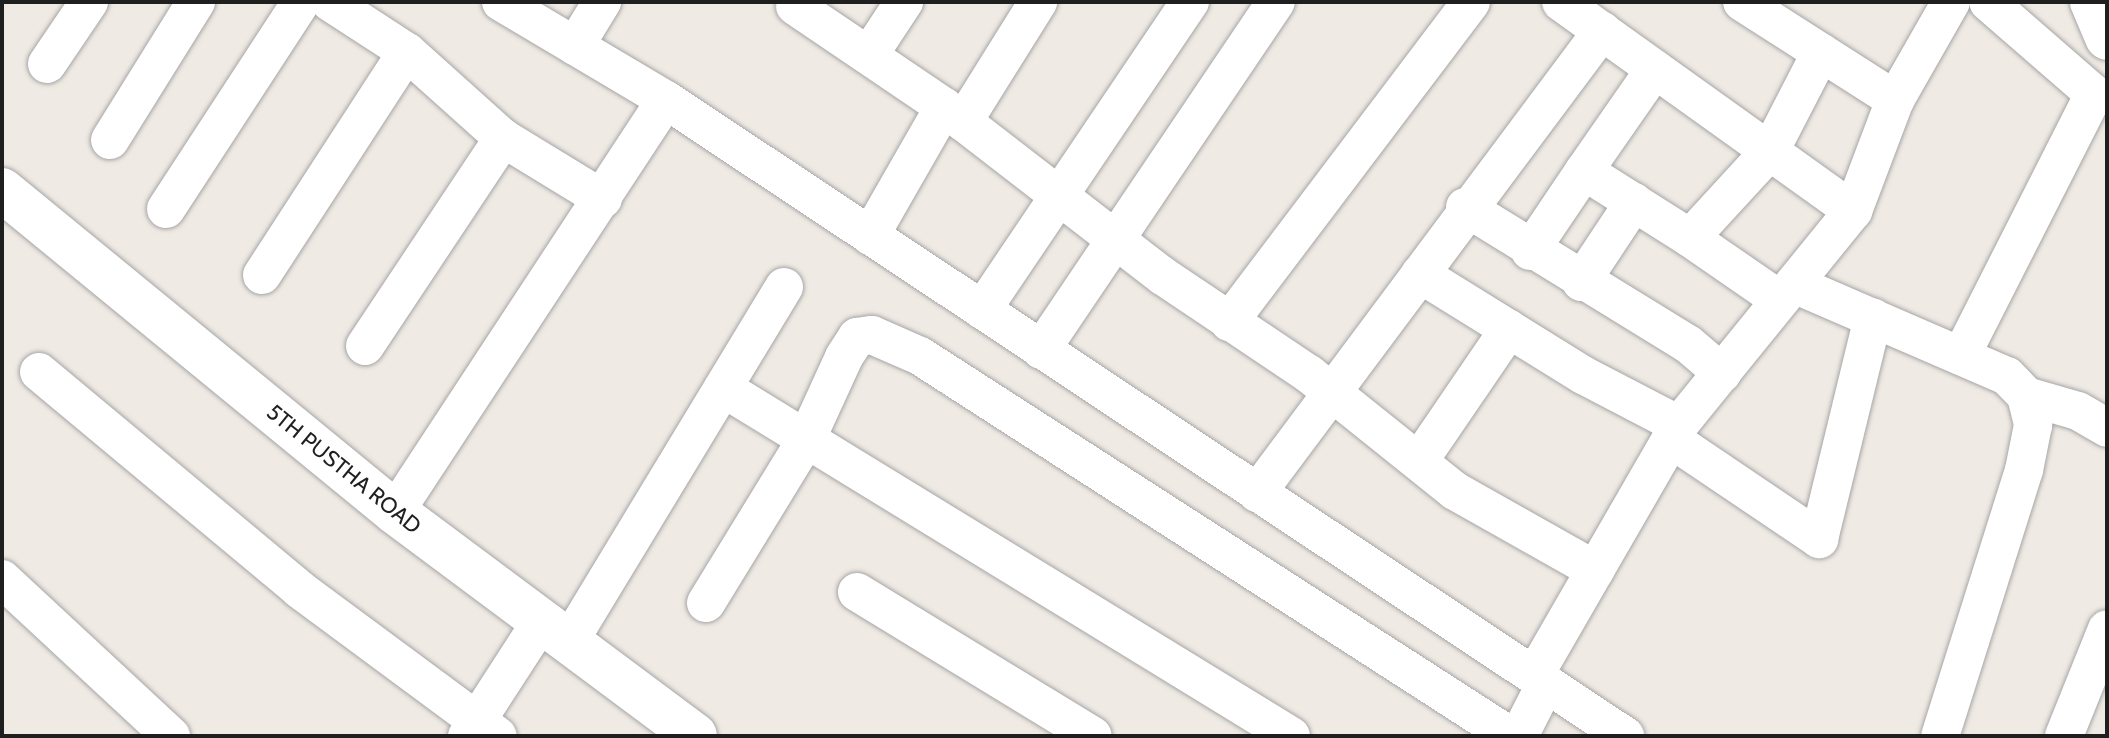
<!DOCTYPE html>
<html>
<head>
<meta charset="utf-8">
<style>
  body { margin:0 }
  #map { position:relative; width:2109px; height:738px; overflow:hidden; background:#f0eae4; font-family:Cabin,sans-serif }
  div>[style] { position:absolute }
  .roads { filter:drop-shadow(0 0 2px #a6a6a6) drop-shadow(0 0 2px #a6a6a6) }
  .minor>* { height:38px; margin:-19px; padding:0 19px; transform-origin:19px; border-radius:19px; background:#fff }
  .tertiary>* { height:44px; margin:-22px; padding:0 22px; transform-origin:22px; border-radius:22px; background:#fff }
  span { translate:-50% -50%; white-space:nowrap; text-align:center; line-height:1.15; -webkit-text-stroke:7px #fff; paint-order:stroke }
  .street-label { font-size:22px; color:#1f1f1f }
  .frame { position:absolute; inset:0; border:4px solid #1f1f1f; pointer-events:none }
</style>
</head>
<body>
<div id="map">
  <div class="roads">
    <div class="minor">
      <div style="left:330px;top:2px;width:92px;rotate:33deg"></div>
      <div style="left:407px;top:52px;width:129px;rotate:41.9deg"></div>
      <div style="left:503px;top:138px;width:117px;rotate:31.4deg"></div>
      <div style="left:501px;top:2px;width:192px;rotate:30.7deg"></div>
      <div style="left:666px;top:100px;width:1151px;rotate:33.55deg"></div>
      <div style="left:1742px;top:2px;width:182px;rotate:32.6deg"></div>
      <div style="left:795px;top:6px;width:180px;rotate:34.1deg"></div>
      <div style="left:944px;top:107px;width:277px;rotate:37.7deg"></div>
      <div style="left:1163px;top:276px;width:176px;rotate:33.9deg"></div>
      <div style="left:1309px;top:374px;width:187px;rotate:38.7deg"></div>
      <div style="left:1455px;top:491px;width:161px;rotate:29.4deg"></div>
      <div style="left:575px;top:46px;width:52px;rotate:-58.5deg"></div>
      <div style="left:869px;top:55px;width:64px;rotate:-56.6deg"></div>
      <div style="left:47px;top:64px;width:75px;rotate:-55.9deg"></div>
      <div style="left:963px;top:122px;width:142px;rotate:-58deg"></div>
      <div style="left:110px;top:140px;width:163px;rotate:-58.1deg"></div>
      <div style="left:1584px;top:171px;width:124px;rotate:-55.2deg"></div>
      <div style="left:1465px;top:207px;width:262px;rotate:31.6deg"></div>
      <div style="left:1688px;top:344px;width:45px;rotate:40.5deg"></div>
      <div style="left:166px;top:209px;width:247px;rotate:-56.9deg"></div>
      <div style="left:1853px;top:211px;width:119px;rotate:-69.3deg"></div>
      <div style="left:1895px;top:100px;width:113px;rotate:-60.3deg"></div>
      <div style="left:870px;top:236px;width:149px;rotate:-60.2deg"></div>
      <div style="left:1530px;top:251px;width:97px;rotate:-56deg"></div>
      <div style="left:1584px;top:171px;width:125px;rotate:32.3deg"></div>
      <div style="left:1420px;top:274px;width:192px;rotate:31.8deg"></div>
      <div style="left:1583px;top:375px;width:108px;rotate:27.5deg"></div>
      <div style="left:262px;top:275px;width:266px;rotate:-57deg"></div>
      <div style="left:1581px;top:282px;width:96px;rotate:-56.5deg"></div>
      <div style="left:1794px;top:284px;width:232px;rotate:23.4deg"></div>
      <div style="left:2007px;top:376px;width:28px;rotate:46deg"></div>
      <div style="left:2026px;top:396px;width:30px;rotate:76deg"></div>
      <div style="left:2033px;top:425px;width:46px;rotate:101.3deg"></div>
      <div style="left:2024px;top:470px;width:279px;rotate:107.5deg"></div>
      <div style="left:1780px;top:300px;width:109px;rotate:-145.4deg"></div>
      <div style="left:1690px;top:238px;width:118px;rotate:-47.4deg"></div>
      <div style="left:1770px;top:151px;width:111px;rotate:-62.7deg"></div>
      <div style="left:982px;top:310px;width:372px;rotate:-56deg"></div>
      <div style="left:1229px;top:322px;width:401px;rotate:-52.9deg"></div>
      <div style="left:365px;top:346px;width:250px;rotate:-56.4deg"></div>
      <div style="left:1041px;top:350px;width:420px;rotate:-56deg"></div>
      <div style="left:1961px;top:356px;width:294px;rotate:-63.1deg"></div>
      <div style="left:2094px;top:94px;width:140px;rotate:-139deg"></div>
      <div style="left:39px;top:372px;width:339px;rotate:39.8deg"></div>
      <div style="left:299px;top:589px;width:247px;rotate:36.5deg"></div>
      <div style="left:723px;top:388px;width:666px;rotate:31.49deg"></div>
      <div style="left:2026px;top:396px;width:54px;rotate:16.1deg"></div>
      <div style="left:2078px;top:411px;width:34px;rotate:30deg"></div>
      <div style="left:1671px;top:439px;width:179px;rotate:34deg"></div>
      <div style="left:1819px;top:539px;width:228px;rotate:-76.3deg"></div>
      <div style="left:1419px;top:461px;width:160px;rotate:-55.7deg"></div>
      <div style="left:1257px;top:493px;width:577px;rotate:-53.25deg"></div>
      <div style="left:395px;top:512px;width:493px;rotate:-56.7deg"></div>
      <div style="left:2px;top:579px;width:231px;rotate:42.9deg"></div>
      <div style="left:857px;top:592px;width:276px;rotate:31.4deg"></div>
      <div style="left:706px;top:603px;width:193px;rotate:-58.5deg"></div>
      <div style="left:807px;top:438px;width:89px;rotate:-65.4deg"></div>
      <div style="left:844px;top:357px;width:24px;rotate:-57deg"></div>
      <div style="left:857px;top:337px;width:15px;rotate:-8deg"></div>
      <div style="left:872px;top:335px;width:52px;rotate:23.6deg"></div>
      <div style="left:920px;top:356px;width:702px;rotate:32.78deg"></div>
      <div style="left:569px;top:642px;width:415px;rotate:-58.8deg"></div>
      <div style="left:1534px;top:676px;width:290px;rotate:-60deg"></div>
      <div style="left:1679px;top:425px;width:276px;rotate:-50.9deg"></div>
      <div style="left:1853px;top:211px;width:359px;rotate:-144.4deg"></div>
      <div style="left:467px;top:736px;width:138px;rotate:-57.1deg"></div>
      <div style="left:1519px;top:736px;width:59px;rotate:-63deg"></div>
      <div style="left:2064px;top:736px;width:115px;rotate:-68.1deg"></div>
    </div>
    <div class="tertiary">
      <div style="left:2092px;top:2px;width:39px;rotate:67deg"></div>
      <div style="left:2px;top:190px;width:508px;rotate:39.33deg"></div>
      <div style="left:395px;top:512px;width:374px;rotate:36.7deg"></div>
    </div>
  </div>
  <div class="street-label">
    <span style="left:344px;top:469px;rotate:39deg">5TH PUSTHA ROAD</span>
  </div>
  <div class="frame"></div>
</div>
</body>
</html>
